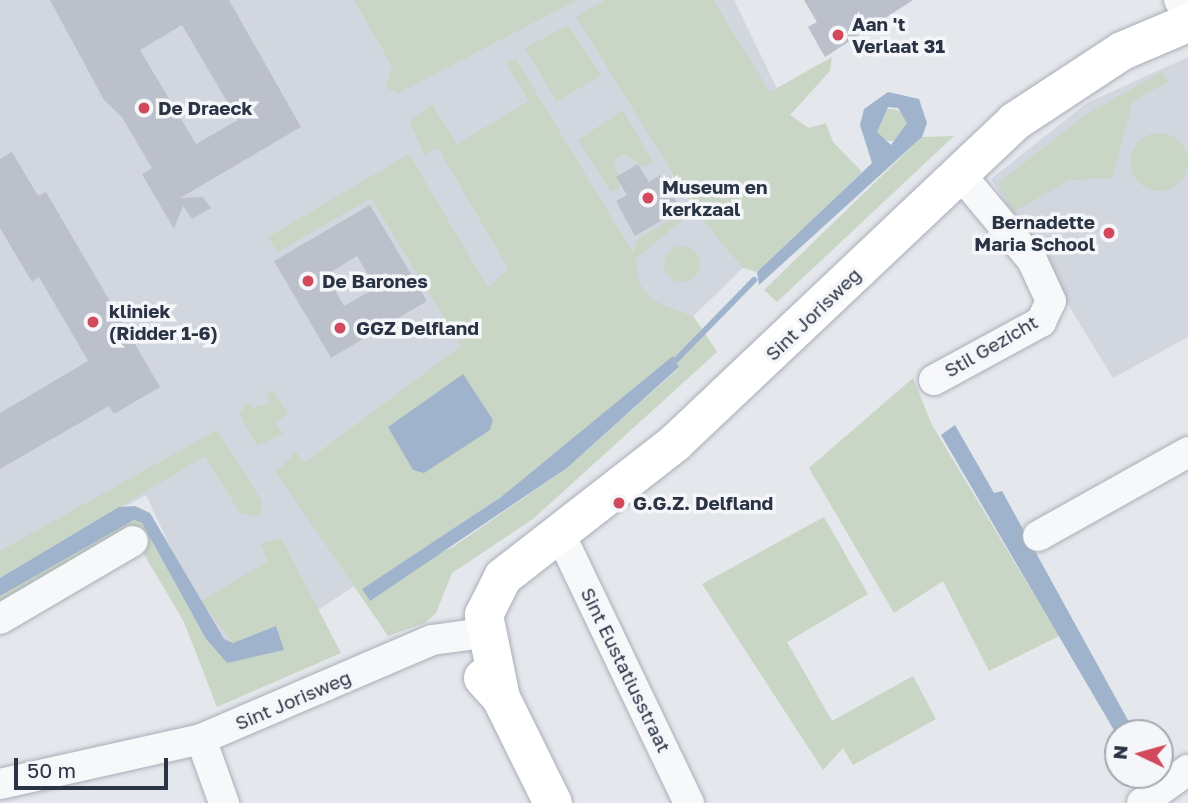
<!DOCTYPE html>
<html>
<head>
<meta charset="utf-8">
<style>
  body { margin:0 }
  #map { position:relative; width:1188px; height:803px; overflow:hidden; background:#e4e7ec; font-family:"Golos Text",sans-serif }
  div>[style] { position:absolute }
  .built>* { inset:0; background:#d2d6de }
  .green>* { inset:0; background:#c9d6c5 }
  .round { border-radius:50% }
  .water>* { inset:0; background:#9fb4cc }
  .stream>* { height:6px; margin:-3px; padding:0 3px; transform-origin:3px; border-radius:3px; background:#9fb4cc }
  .building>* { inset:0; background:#bbc0ca }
  .roads { filter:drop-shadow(0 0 2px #a9aeb7) drop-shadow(0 0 2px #a9aeb7) }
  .minor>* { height:30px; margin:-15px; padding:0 15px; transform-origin:15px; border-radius:15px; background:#f7f8fa }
  .major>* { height:38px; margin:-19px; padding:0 19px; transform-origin:19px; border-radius:19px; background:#fff }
  .dots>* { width:19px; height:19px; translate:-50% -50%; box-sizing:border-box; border:4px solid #f4f6f9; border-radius:50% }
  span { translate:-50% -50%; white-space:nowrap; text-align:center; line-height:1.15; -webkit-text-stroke:7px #f4f6f9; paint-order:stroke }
  .poi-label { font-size:19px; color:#2b3445; font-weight:700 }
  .left { translate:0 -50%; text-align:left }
  .right { translate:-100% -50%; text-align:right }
  .street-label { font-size:19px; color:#2b3445 }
  .north { position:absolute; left:1104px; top:719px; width:70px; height:70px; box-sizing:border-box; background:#f4f6f9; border:2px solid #a4a8b1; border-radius:50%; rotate:275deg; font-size:19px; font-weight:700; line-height:28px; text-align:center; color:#2b3445 }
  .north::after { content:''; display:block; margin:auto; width:24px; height:32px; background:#d1495b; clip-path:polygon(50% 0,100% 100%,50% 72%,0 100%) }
  .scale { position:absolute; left:14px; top:758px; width:154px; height:32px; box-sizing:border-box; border:4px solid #2b3445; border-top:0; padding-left:9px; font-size:21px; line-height:24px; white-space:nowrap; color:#2b3445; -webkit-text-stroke:5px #f4f6f9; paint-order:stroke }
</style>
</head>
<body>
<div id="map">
  <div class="built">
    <div style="clip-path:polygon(0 0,734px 0,825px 187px,546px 461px,298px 623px,223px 660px,146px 495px,0 575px)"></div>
    <div style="clip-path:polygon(1188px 57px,1188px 337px,1113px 378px,991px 179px,1087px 103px)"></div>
  </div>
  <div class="green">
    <div style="clip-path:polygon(354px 0,577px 0,399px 93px,386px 88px,392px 66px)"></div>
    <div style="clip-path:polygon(evenodd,605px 0,713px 0,770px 92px,832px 57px,830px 71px,790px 115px,809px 128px,826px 123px,833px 142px,862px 172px,757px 272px,743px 268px,701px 218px,686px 217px,636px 259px,639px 283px,652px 300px,694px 317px,717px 352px,533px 519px,452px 573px,436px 613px,425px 623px,388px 636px,276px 472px,296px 452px,304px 463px,461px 346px,371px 198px,277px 252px,268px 237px,409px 154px,488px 288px,508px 268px,438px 148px,425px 155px,409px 122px,432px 104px,457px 144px,529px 101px,505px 61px,516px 59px,633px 253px,638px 239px,693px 206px,576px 17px,605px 0,674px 356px,679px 368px,567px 468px,453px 547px,362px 589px,501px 497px,674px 356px)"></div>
    <div style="clip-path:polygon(568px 25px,601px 75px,557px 102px,525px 48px)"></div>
    <div style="clip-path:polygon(1162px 72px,1168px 82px,1133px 101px,1112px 178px,1070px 180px,1013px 212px,998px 183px,1087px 114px)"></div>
    <div class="round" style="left:875px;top:109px;width:32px;height:32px"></div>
    <div style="clip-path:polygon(623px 110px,653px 162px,643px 167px,624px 154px,614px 159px,620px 187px,611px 192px,578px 140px)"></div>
    <div class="round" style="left:1130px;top:133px;width:58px;height:58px"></div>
    <div style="clip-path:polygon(954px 136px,777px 302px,764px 290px,922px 137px)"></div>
    <div class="round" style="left:664px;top:246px;width:36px;height:36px"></div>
    <div style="clip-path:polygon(913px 378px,932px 425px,1059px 636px,989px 671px,943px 581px,894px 613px,809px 468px)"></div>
    <div style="clip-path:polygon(274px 391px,288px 413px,275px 423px,283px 434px,257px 446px,239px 413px,249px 403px,253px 408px,270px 402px,267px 393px)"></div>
    <div style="clip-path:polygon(217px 430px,262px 501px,260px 517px,240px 513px,205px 456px,0 578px,0 551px)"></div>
    <div style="clip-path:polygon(824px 517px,868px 594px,787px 642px,832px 721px,913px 676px,936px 719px,853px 765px,843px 748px,823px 770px,702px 584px)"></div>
    <div style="clip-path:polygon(134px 520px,142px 523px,206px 639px,227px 663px,275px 626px,233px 643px,201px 601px,268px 561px,260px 544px,281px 538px,341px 653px,217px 707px,184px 622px,132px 534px,0 611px,0 596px)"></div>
  </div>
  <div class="water">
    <div style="clip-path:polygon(evenodd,888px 92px,919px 99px,927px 123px,922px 137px,759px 285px,757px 272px,872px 163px,860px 125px,864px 109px,888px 92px,888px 107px,898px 108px,907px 123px,891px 145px,877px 132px,888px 107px)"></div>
    <div style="clip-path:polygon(673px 356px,679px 367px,567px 468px,370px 601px,362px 589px,501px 497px)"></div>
    <div style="clip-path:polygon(463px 374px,493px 420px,490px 430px,424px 473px,413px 470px,388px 427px)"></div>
    <div style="clip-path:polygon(955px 425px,994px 493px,1002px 491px,1135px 733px,1118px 737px,941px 435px)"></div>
    <div style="clip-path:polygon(135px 506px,150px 513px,224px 639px,233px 643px,276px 626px,284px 650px,227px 663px,206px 639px,142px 523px,134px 520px,0 596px,0 578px,119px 507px)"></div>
  </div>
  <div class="stream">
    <div style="left:676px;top:360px;width:112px;rotate:-45.7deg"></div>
  </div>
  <div class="building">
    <div style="clip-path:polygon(evenodd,50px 0,229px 0,301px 127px,180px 198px,203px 197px,211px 208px,192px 219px,183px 206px,174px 229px,142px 174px,152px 168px,122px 117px,104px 100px,50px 0,182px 25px,238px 120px,196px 144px,140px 50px,182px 25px)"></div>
    <div style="clip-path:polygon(804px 0,913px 0,825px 57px,808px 27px,817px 22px)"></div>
    <div style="clip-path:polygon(12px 152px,38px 196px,46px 192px,160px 387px,114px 414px,109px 406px,0 469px,0 413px,88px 361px,39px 277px,32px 282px,0 228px,0 159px)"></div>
    <div style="clip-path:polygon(638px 164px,649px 182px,660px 175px,681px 209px,635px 236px,616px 201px,627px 195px,616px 177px)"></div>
    <div style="clip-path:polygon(evenodd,370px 205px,427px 301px,331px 358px,274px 261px,370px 205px,357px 256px,376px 288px,344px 306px,326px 275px,357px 256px)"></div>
  </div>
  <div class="roads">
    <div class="minor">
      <div style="left:1179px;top:0;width:17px;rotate:59deg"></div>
      <div style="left:934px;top:380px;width:122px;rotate:-28.5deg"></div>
      <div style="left:1041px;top:322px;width:23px;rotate:-65deg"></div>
      <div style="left:1051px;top:301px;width:45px;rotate:-114.9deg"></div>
      <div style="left:1032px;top:260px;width:112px;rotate:-129.9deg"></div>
      <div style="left:1038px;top:536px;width:172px;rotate:-29.2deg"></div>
      <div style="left:562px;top:538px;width:294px;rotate:64.4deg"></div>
      <div style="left:0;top:619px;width:154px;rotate:-30.4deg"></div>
      <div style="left:201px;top:739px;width:68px;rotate:70.2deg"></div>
      <div style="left:0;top:784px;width:206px;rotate:-12.6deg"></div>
      <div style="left:201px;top:739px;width:251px;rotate:-23.2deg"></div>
      <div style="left:432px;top:640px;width:51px;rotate:-7.8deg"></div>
      <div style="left:1142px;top:803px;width:57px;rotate:-35.7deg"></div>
    </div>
    <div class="major">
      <div style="left:483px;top:678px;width:27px;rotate:48deg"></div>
      <div style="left:501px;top:698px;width:117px;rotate:63.7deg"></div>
      <div style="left:501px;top:698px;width:85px;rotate:-101.6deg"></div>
      <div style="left:484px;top:615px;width:42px;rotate:-63.4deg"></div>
      <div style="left:503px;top:577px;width:218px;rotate:-37.9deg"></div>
      <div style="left:675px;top:443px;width:467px;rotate:-43.4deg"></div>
      <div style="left:1014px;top:122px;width:129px;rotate:-33.3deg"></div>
      <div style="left:1122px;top:51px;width:72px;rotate:-23deg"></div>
    </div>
  </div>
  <div class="dots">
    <div style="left:838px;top:35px;background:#d1495b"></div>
    <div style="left:144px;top:108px;background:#d1495b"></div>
    <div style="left:648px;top:198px;background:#d1495b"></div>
    <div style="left:1109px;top:233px;background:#d1495b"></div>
    <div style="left:308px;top:281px;background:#d1495b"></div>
    <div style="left:93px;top:322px;background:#d1495b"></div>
    <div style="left:340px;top:328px;background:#d1495b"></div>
    <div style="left:619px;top:503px;background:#d1495b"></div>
  </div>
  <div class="poi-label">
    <span class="left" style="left:852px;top:35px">Aan 't<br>Verlaat 31</span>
    <span class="left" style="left:158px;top:108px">De Draeck</span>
    <span class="left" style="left:662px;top:198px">Museum en<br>kerkzaal</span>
    <span class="right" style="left:1095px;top:233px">Bernadette<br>Maria School</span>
    <span class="left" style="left:322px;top:281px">De Barones</span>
    <span class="left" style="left:109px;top:322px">kliniek<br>(Ridder 1-6)</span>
    <span class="left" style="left:356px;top:328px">GGZ Delfland</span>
    <span class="left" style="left:633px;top:503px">G.G.Z. Delfland</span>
  </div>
  <div class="street-label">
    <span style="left:813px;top:314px;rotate:-44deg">Sint Jorisweg</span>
    <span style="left:991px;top:346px;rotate:-30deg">Stil Gezicht</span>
    <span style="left:626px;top:670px;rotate:64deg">Sint Eustatiusstraat</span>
    <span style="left:293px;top:700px;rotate:-23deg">Sint Jorisweg</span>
  </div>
  <div class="north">N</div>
  <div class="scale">50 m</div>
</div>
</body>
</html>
